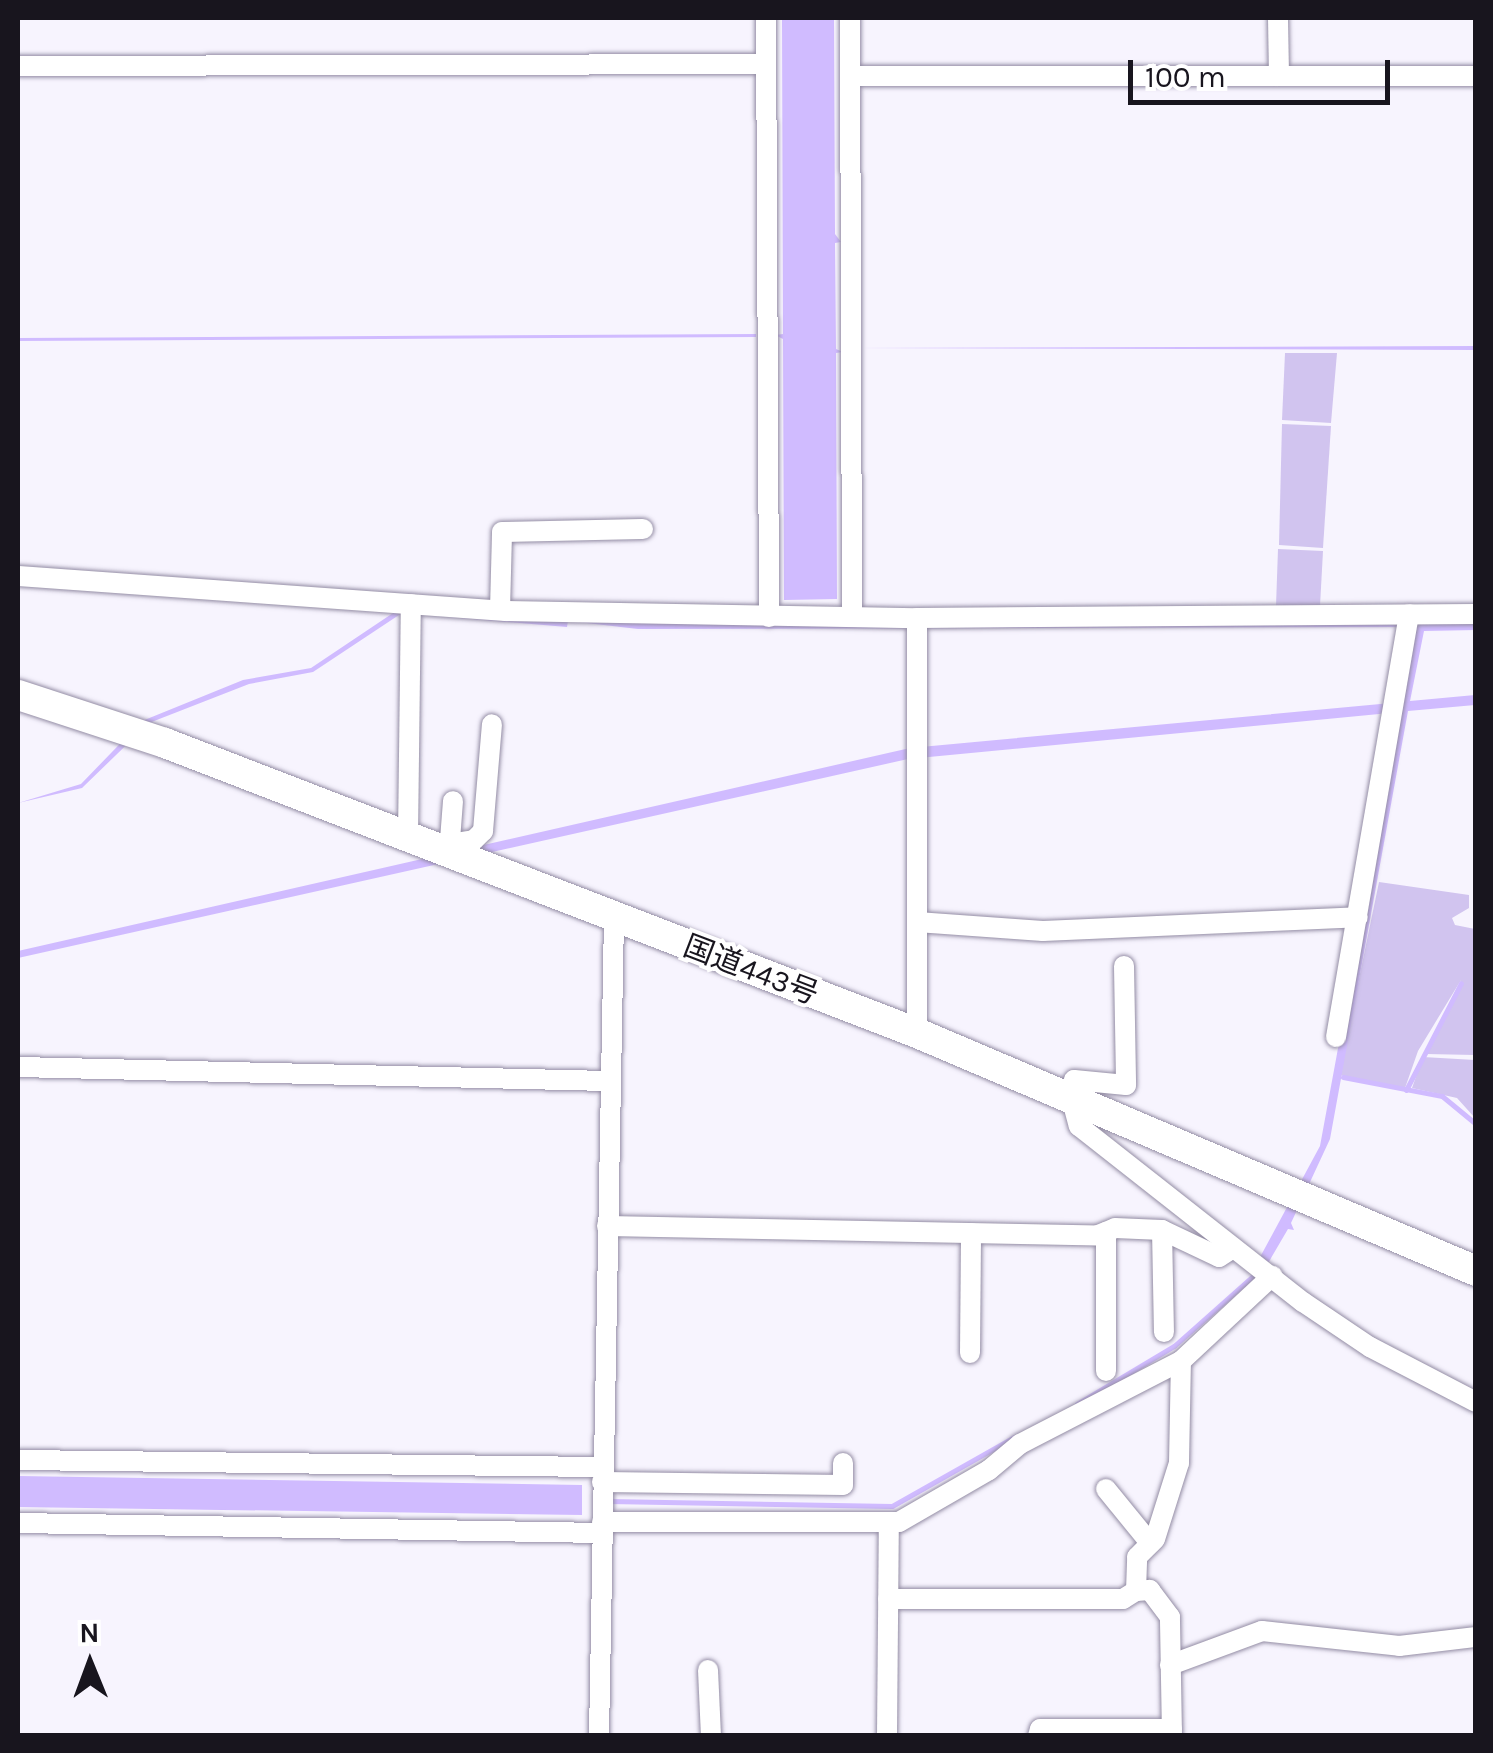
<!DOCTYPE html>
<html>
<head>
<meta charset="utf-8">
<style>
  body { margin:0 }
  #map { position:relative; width:1493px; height:1753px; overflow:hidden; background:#f7f4fe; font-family:Karla,"Noto Sans JP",sans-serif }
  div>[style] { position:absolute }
  .green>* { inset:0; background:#d1c4ef }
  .water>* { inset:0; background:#d0bbff }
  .stream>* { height:5px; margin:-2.5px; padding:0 2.5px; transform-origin:2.5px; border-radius:2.5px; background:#d0bbff }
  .roads { filter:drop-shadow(0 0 2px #938ca4) drop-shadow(0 0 2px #938ca4) }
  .minor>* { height:20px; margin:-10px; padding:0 10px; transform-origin:10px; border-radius:10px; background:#fff }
  .highway>* { height:30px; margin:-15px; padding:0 15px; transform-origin:15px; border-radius:15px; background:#fff }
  span { translate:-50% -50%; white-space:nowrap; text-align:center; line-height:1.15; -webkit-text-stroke:8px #fff; paint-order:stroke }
  .street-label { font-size:30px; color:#18151e }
  .frame { position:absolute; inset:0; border:20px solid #18151e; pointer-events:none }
  .north { position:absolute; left:40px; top:1613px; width:100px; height:100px; -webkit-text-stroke:8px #fff; paint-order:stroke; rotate:359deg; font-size:28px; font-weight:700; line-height:40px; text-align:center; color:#18151e }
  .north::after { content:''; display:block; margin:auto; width:35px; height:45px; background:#18151e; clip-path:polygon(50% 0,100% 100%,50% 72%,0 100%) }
  .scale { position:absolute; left:1128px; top:60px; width:262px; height:45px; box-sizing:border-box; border:5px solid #18151e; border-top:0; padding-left:12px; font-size:30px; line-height:35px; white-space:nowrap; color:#18151e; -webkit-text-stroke:8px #fff; paint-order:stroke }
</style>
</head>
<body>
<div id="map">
  <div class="green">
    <div style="clip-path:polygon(1285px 353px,1337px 353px,1331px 423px,1282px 420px)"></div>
    <div style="clip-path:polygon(1282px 424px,1331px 426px,1323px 548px,1279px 545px)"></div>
    <div style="clip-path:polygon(1278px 549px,1323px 551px,1320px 606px,1276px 606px)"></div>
    <div style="clip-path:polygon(1379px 882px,1469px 895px,1469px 908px,1452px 918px,1455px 925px,1475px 929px,1475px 1055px,1426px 1054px,1461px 980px,1418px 1051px,1405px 1088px,1339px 1075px)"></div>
    <div style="clip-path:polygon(1423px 1057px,1475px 1060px,1475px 1118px,1457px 1098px,1412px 1088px)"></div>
  </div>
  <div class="water">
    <div style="clip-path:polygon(782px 18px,834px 18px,835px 234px,841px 242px,835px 243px,836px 349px,843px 352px,836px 353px,837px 599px,784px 600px,783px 339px,775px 335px,783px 334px)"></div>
    <div style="clip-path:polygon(756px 334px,756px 337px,18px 341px,18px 338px)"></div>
    <div style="clip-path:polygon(1476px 346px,1475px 350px,856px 348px)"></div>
    <div style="clip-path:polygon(399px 609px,568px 621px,567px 627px,402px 613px,313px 672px,249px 684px,149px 723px,82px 788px,18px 803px,81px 784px,142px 721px,243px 680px,311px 668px)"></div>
    <div style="clip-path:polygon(1475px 620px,1475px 630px,1424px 631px,1410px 701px,1475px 695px,1475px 705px,1408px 711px,1330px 1139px,1291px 1223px,1294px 1230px,1288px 1229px,1267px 1265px,1252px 1272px,1320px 1146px,1400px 712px,908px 759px,18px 958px,18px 951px,910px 748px,1402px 702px,1415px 627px,638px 629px,578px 622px)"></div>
    <div style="clip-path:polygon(18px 1476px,582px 1485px,582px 1515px,18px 1507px)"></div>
  </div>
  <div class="stream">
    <div style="left:1343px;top:1077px;width:101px;rotate:10.9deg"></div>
    <div style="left:1442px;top:1096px;width:44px;rotate:39.5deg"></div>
    <div style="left:1406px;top:1090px;width:120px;rotate:-62.8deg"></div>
    <div style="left:1077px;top:1404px;width:113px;rotate:-30.9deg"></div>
    <div style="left:1174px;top:1346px;width:108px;rotate:-41.6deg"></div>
    <div style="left:608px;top:1501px;width:284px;rotate:1deg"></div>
    <div style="left:892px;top:1506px;width:140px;rotate:-29.5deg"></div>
  </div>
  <div class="roads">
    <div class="minor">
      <div style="left:766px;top:18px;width:599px;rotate:89.71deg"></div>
      <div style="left:850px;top:18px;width:599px;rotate:89.81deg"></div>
      <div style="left:1278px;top:18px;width:58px;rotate:89deg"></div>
      <div style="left:18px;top:66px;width:748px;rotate:-0.15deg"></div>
      <div style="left:851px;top:76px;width:625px"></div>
      <div style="left:18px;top:576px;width:489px;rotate:4.1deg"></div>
      <div style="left:506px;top:611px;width:411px;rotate:1deg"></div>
      <div style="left:917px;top:618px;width:559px;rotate:-0.41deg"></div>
      <div style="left:500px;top:610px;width:78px;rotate:-88.5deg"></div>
      <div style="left:502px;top:532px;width:141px;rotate:-1.2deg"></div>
      <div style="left:408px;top:837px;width:233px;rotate:-89.3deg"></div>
      <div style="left:450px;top:844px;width:24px;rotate:-9deg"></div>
      <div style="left:474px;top:840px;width:13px;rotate:-45deg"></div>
      <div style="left:483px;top:831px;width:107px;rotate:-85.2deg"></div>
      <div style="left:449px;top:853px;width:52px;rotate:-85.6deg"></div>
      <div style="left:917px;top:922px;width:126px;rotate:4.1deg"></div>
      <div style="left:1043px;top:931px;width:315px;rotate:-2.5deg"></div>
      <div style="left:1124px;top:966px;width:119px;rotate:89deg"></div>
      <div style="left:1126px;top:1085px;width:52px;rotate:-174.5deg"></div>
      <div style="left:1074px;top:1080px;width:17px;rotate:100deg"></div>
      <div style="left:1071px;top:1097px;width:30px;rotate:75deg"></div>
      <div style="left:1079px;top:1126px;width:285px;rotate:38.2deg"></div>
      <div style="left:1303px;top:1302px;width:81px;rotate:33.9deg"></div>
      <div style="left:1370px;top:1347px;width:119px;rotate:27.4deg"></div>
      <div style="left:917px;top:1033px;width:415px;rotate:-90deg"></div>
      <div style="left:1336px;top:1037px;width:429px;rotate:-80.2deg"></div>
      <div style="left:18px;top:1067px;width:591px;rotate:1.36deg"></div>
      <div style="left:607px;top:1226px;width:491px;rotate:1.1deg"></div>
      <div style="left:1098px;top:1235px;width:18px;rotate:-22deg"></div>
      <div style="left:1115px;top:1228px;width:47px;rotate:2.4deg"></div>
      <div style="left:1162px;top:1230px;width:63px;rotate:25.3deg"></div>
      <div style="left:1219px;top:1257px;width:17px;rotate:-33deg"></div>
      <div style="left:1162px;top:1230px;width:102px;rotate:88.9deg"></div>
      <div style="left:970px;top:1353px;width:120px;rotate:-89.5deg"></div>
      <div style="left:1106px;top:1371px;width:139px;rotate:-90deg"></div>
      <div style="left:18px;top:1460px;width:584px;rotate:0.69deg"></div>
      <div style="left:602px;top:1482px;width:241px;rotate:0.7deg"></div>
      <div style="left:843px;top:1485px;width:22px;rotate:-90deg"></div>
      <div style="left:1106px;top:1489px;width:70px;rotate:50.8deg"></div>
      <div style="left:602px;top:1522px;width:297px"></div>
      <div style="left:899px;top:1522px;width:104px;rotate:-30deg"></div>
      <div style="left:989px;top:1470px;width:40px;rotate:-40deg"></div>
      <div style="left:1020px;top:1444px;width:181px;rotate:-27.3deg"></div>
      <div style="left:1181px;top:1361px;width:125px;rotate:-43deg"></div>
      <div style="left:18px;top:1523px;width:584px;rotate:0.98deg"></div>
      <div style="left:888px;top:1599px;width:235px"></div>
      <div style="left:1123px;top:1599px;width:15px;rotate:-32deg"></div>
      <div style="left:1170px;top:1665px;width:98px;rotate:-20.3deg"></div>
      <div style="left:1262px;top:1631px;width:138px;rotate:6.2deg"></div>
      <div style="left:1399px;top:1646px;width:78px;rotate:-6.7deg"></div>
      <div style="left:708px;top:1670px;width:66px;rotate:87.4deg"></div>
      <div style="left:599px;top:1736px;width:818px;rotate:-88.95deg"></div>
      <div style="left:887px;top:1736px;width:213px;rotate:-89.5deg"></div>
      <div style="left:1038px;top:1736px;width:7px;rotate:-74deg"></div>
      <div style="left:1040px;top:1729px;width:132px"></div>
      <div style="left:1172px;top:1736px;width:119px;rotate:-91deg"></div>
      <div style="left:1170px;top:1617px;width:34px;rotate:-127deg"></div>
      <div style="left:1150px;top:1590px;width:14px;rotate:176deg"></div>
      <div style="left:1136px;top:1591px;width:34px;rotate:-88deg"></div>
      <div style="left:1137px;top:1557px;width:25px;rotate:-45deg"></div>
      <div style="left:1155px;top:1539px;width:80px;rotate:-72.5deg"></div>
      <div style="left:1179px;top:1463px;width:102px;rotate:-88.9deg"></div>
    </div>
    <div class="highway">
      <div style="left:18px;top:695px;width:155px;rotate:18.1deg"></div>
      <div style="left:165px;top:743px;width:806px;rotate:21.09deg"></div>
      <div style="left:917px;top:1033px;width:608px;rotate:23.06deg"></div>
    </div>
  </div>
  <div class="street-label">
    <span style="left:751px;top:970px;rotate:21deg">国道443号</span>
  </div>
  <div class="frame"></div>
  <div class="north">N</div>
  <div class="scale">100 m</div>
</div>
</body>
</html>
